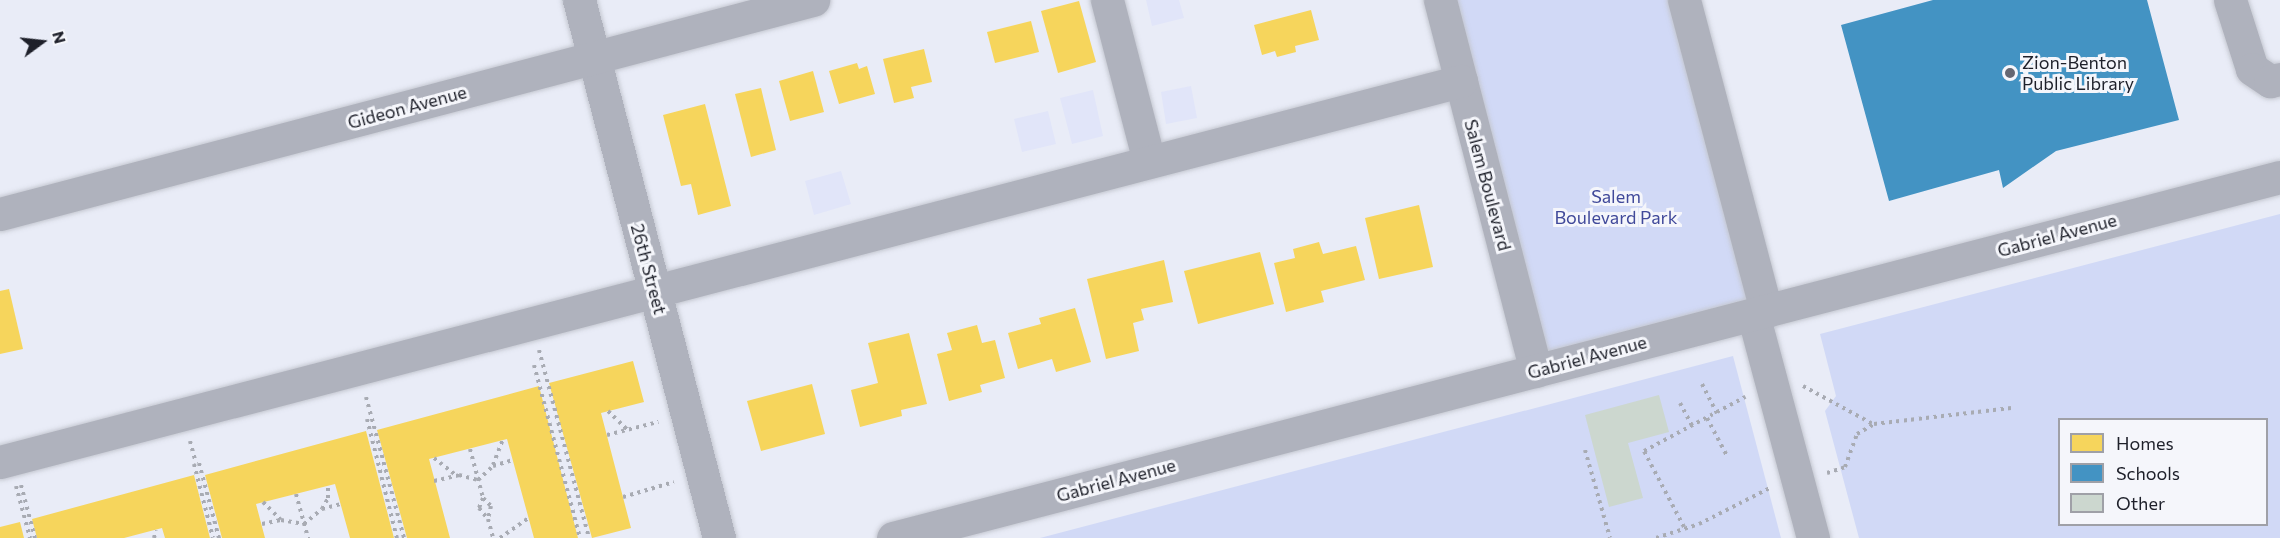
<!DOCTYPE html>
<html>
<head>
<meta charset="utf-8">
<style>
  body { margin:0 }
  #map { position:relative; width:2280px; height:538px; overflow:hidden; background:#e9ecf7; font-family:Commissioner,sans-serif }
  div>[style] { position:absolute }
  .built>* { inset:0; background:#e1e5f9 }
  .green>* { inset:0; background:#d1d9f6 }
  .homes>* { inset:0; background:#f6d55c }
  .schools>* { inset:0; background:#4393c3 }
  .building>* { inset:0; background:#ccd7cf }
  .path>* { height:4px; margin-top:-2px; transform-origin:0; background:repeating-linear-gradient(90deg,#a8abb3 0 3px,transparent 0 7.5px) }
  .roads { filter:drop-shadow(0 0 2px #c5c8d1) drop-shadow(0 0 2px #c5c8d1) }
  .minor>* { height:33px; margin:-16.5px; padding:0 16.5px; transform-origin:16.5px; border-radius:16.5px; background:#afb2bd }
  .dots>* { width:16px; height:16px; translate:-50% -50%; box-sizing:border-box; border:3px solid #f5f6fb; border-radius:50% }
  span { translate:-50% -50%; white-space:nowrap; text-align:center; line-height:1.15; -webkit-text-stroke:6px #f5f6fb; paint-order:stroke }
  .poi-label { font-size:18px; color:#1e202a }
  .left { translate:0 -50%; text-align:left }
  .street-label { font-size:18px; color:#1e202a }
  .park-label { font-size:18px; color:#40499a }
  .legend { position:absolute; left:2058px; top:418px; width:210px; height:108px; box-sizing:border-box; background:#f5f6fb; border:2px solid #9fa0a7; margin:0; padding:8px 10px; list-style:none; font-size:18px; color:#1e202a }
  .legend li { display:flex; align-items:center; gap:12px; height:30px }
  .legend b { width:30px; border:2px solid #9fa0a7 }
  .north { position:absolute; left:12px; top:12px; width:60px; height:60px; -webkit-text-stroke:4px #f5f6fb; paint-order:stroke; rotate:75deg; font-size:16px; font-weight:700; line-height:24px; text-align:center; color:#1e202a }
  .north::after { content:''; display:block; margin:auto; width:21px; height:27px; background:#1e202a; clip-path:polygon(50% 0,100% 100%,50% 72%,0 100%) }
</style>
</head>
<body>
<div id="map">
  <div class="built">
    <div style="clip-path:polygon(1146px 0,1179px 0,1184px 18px,1152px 26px)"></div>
    <div style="clip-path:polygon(1191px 86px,1197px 118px,1166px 124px,1161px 92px)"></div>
    <div style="clip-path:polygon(1093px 90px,1103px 136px,1072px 144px,1060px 98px)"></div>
    <div style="clip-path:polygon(1048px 111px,1056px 144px,1022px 152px,1014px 119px)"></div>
    <div style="clip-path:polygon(841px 171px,851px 204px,814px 215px,805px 181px)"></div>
  </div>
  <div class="green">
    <div style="clip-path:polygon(1440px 0,1684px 0,1766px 311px,1536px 371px)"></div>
    <div style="clip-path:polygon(evenodd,2280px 214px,2280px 538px,1859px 538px,1825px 411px,1836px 396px,1820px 334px,2280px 214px,2060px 420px,2266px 420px,2266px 524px,2060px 524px,2060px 420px)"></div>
    <div style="clip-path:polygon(1733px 356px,1781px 538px,1040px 538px)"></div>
  </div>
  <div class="homes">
    <div style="clip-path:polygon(1079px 1px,1096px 62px,1058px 73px,1041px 11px)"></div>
    <div style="clip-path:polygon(1311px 10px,1319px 40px,1295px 46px,1296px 52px,1277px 57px,1275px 51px,1262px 55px,1254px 25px)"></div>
    <div style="clip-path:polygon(1031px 21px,1039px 52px,995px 63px,987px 32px)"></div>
    <div style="clip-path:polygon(924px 49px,932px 82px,911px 87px,914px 98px,894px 103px,883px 59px)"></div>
    <div style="clip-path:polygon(857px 63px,859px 69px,867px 66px,875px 94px,839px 104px,829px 71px)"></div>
    <div style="clip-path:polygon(813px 71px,824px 112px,790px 121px,779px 81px)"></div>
    <div style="clip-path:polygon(761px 88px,776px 150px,751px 157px,735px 94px)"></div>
    <div style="clip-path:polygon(705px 104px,731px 206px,698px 215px,691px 184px,681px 186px,663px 115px)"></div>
    <div style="clip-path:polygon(1419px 205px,1433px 267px,1379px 279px,1365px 218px)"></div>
    <div style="clip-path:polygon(1319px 242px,1323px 254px,1356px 246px,1365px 280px,1321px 291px,1324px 302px,1286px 312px,1274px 263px,1295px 258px,1293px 249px)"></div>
    <div style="clip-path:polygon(1260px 252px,1274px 304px,1198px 324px,1184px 271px)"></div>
    <div style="clip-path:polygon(1164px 260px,1173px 302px,1141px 309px,1144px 320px,1133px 323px,1139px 351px,1106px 359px,1087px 279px)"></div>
    <div style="clip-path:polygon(9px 289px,23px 349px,0 354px,0 291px)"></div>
    <div style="clip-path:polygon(1075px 308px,1091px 362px,1056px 372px,1052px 359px,1018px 369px,1008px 333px,1041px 324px,1039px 318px)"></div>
    <div style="clip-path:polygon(977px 325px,982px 343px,995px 340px,1005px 378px,980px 385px,982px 392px,949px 401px,937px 354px,952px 350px,947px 333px)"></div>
    <div style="clip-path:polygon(909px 333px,927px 404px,901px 410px,902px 416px,860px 427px,851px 390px,878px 383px,868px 343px)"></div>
    <div style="clip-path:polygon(633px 361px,644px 402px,601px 413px,631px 528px,592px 538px,549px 383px)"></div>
    <div style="clip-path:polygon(812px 384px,825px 434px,761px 451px,747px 401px)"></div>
    <div style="clip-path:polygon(539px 386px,578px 538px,534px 538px,507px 439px,429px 459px,450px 538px,407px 538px,377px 430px)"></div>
    <div style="clip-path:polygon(366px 431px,394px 538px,350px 538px,335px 484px,256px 504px,265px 538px,222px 538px,205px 475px)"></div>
    <div style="clip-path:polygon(194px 475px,210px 538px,165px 538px,162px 528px,124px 538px,37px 538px,32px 519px)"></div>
    <div style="clip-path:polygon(20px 522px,24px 538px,0 538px,0 527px)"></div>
  </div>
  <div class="schools">
    <div style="clip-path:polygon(1933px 0,2147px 0,2179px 120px,2056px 151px,2003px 188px,1999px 170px,1889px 201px,1841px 25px)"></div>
  </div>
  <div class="building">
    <div style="clip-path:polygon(1659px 395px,1669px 432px,1628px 443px,1643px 498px,1609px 507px,1585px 415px)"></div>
  </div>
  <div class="path">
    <div style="left:539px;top:350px;width:195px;rotate:75.1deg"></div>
    <div style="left:534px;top:365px;width:179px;rotate:75.1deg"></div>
    <div style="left:1702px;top:384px;width:33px;rotate:63deg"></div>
    <div style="left:1803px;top:386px;width:80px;rotate:28.5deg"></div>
    <div style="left:366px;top:397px;width:146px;rotate:74.9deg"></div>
    <div style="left:1680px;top:403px;width:26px;rotate:62deg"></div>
    <div style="left:608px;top:411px;width:28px;rotate:44deg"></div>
    <div style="left:1707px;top:418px;width:43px;rotate:62.2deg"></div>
    <div style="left:367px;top:419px;width:123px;rotate:75.9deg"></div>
    <div style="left:607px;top:435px;width:53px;rotate:-14.3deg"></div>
    <div style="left:190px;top:441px;width:23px;rotate:75deg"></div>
    <div style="left:470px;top:449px;width:51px;rotate:75.1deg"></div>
    <div style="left:483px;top:498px;width:11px;rotate:112deg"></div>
    <div style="left:479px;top:508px;width:14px;rotate:51deg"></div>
    <div style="left:488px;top:519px;width:20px;rotate:75deg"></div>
    <div style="left:1585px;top:450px;width:91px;rotate:74.1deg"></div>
    <div style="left:434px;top:458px;width:29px;rotate:38deg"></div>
    <div style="left:199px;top:463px;width:78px;rotate:75.1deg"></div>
    <div style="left:194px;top:464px;width:76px;rotate:75.6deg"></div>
    <div style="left:493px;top:465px;width:26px;rotate:-69deg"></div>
    <div style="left:1827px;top:473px;width:19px;rotate:-18deg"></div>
    <div style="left:1845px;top:467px;width:35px;rotate:-70deg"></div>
    <div style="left:1857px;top:434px;width:20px;rotate:-30deg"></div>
    <div style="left:1874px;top:424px;width:138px;rotate:-6.7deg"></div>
    <div style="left:434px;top:481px;width:26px;rotate:-13deg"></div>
    <div style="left:459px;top:475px;width:20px;rotate:15deg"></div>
    <div style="left:478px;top:480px;width:21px;rotate:-43deg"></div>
    <div style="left:493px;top:466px;width:21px;rotate:-17deg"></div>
    <div style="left:21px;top:485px;width:55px;rotate:75.2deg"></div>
    <div style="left:16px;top:486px;width:54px;rotate:74.9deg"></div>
    <div style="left:296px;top:494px;width:46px;rotate:74.7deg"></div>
    <div style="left:623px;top:497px;width:53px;rotate:-16.4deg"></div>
    <div style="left:483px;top:498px;width:11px;rotate:45deg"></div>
    <div style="left:491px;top:506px;width:13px;rotate:103deg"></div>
    <div style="left:263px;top:502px;width:25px;rotate:45deg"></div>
    <div style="left:322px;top:509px;width:13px;rotate:-61deg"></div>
    <div style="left:328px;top:498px;width:12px;rotate:-90deg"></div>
    <div style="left:262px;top:524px;width:19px;rotate:-12deg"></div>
    <div style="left:281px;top:520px;width:23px;rotate:10deg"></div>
    <div style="left:304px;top:524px;width:23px;rotate:-40deg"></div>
    <div style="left:322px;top:509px;width:20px;rotate:-15deg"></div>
    <div style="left:1684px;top:527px;width:86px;rotate:-117.8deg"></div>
    <div style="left:1644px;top:451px;width:115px;rotate:-28.1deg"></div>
    <div style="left:154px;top:538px;width:8px;rotate:-76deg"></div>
    <div style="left:500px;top:538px;width:35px;rotate:-35deg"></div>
    <div style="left:1656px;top:538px;width:45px;rotate:-18deg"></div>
    <div style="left:1699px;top:524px;width:80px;rotate:-26.9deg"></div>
  </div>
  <div class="roads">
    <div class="minor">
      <div style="left:579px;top:0;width:556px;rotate:75.41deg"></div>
      <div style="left:1107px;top:0;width:166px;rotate:75.4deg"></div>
      <div style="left:1440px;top:0;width:383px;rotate:75.5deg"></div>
      <div style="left:1684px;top:0;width:322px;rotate:75.2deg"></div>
      <div style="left:2230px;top:0;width:72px;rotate:72.3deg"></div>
      <div style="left:2252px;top:69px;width:22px;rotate:34deg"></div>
      <div style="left:2270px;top:81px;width:10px;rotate:-11deg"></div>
      <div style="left:0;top:214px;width:841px;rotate:-14.75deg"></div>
      <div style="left:1753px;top:314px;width:232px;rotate:75deg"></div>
      <div style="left:0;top:462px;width:1510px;rotate:-14.62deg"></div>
      <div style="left:893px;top:538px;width:1433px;rotate:-14.59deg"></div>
    </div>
  </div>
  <div class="dots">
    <div style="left:2010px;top:73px;background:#656772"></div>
  </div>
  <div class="poi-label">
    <span class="left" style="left:2022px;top:73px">Zion-Benton<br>Public Library</span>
  </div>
  <div class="street-label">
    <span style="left:407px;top:107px;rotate:-15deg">Gideon Avenue</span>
    <span style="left:1488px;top:185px;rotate:75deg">Salem Boulevard</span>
    <span style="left:2057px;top:235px;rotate:-15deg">Gabriel Avenue</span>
    <span style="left:649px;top:269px;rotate:75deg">26th Street</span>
    <span style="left:1587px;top:357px;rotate:-15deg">Gabriel Avenue</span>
    <span style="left:1116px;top:480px;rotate:-15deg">Gabriel Avenue</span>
  </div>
  <div class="park-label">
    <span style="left:1616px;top:207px">Salem<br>Boulevard Park</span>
  </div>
  <ul class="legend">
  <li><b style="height:16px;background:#f6d55c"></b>Homes</li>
  <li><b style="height:16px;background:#4393c3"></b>Schools</li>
  <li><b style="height:16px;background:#ccd7cf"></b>Other</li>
  </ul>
  <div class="north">N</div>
</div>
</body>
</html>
